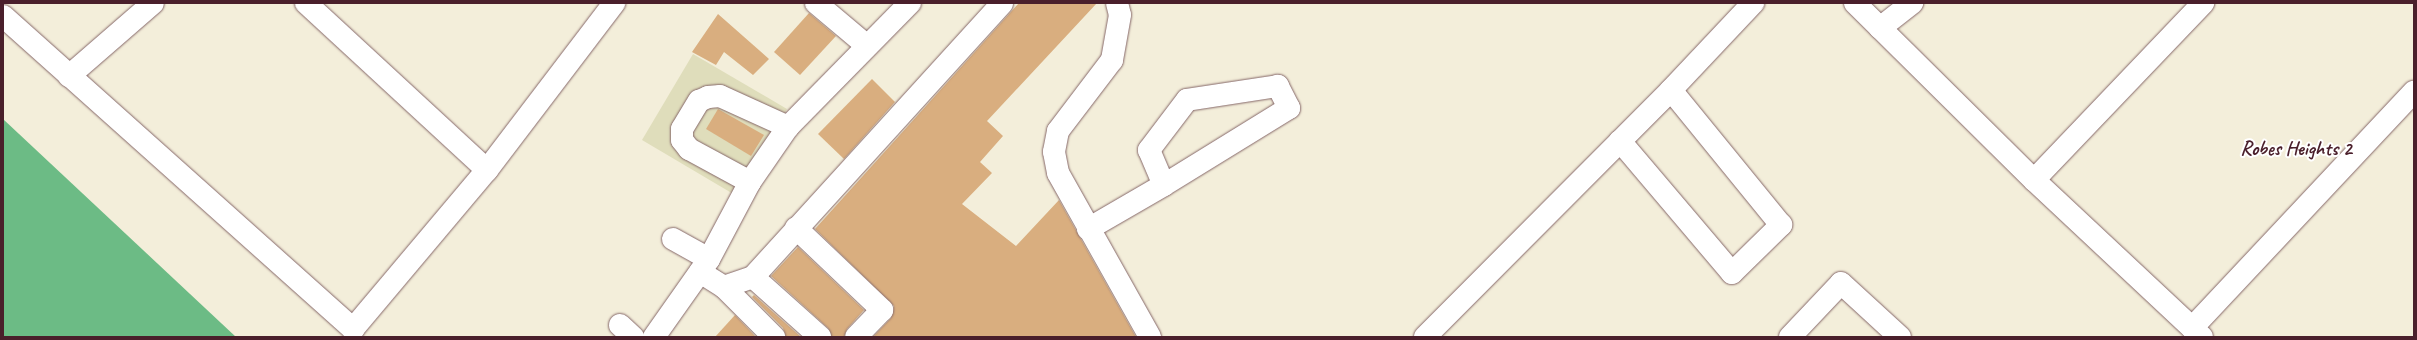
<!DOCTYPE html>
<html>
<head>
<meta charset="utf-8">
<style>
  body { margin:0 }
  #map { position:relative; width:2417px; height:340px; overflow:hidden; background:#f3eeda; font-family:Caveat,sans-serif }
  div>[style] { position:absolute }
  .built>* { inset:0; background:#dfddbb }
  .forest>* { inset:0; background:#6cbb85 }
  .building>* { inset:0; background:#d9ae7f }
  .roads { filter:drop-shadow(0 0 1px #856768) drop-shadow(0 0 1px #856768) }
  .minor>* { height:22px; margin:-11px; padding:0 11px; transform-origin:11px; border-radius:11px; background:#fff }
  .major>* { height:22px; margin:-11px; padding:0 11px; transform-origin:11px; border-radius:11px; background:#fff }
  span { translate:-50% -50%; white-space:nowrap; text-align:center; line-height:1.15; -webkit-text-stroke:4px #fff; paint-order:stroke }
  .neighbourhood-label { font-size:20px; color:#4a1f2b; font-weight:700 }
  .frame { position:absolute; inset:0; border:4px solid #4a1f2b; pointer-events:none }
</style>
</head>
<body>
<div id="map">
  <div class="built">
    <div style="clip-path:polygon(693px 54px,787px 109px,735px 195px,642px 140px)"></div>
  </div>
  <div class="forest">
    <div style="clip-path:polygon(3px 119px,236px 337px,3px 337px)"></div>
  </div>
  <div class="building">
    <div style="clip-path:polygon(1019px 3px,1097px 3px,987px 121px,1003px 136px,980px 162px,992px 173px,962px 204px,1016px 246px,1059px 200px,1136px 337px,873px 337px,891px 318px,894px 306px,815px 229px)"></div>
    <div style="clip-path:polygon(809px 13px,836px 36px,800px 75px,774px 52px)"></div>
    <div style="clip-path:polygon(718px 14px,769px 59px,753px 75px,724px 52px,716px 65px,692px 52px)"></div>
    <div style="clip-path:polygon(872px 79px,895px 102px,844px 159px,818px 134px)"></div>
    <div style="clip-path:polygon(718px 109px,764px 135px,751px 156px,706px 129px)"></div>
    <div style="clip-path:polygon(798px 247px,864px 310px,847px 329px,844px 337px,832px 337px,828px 328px,771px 276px)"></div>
    <div style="clip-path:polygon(754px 295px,801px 337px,786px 337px,783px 328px,752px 297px)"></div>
    <div style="clip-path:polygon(735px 315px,756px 337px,715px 337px)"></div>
  </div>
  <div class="roads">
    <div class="minor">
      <div style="left:306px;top:3px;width:246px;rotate:42.7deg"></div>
      <div style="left:816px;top:3px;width:65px;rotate:40deg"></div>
      <div style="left:1117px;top:3px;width:12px;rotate:76deg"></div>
      <div style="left:1120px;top:15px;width:46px;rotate:100.1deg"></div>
      <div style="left:1112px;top:60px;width:89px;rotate:127.3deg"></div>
      <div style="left:1058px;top:131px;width:21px;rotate:101deg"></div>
      <div style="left:1054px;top:152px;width:21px;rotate:79deg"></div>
      <div style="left:1058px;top:173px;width:188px;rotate:60.7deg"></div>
      <div style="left:1855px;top:3px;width:252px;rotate:44.7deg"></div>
      <div style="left:2034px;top:180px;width:230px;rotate:43.1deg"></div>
      <div style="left:3px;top:16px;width:470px;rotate:41.8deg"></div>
      <div style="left:353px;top:329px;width:208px;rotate:-49.9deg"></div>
      <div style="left:487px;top:170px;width:210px;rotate:-52.7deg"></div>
      <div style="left:1880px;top:28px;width:41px;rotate:-38deg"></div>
      <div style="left:69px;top:76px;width:111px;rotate:-41deg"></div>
      <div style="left:1620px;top:141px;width:173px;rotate:49.7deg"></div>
      <div style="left:1732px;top:273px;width:69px;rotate:-44.4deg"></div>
      <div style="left:1781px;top:225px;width:174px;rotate:-129.2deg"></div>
      <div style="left:2034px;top:180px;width:245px;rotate:-46.3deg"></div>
      <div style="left:750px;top:182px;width:69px;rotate:-151.6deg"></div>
      <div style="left:689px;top:149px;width:11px;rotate:-128deg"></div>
      <div style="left:682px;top:140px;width:11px;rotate:-90deg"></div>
      <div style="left:682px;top:129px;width:33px;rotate:-59deg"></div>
      <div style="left:699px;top:101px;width:10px;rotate:-24deg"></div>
      <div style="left:708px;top:97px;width:12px;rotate:-5deg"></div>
      <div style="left:720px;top:96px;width:75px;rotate:24.5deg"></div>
      <div style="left:796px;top:228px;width:119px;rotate:43.6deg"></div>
      <div style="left:882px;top:310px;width:37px;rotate:134deg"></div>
      <div style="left:1088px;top:229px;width:88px;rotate:-30.1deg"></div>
      <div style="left:1164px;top:185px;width:147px;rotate:-31.6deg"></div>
      <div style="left:1289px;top:108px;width:25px;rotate:-117deg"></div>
      <div style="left:1278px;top:86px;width:92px;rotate:171.3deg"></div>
      <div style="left:1187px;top:100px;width:63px;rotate:127.2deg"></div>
      <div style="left:1149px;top:150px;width:38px;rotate:67deg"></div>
      <div style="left:673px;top:239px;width:41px;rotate:29.1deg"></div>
      <div style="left:700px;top:272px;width:28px;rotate:32deg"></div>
      <div style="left:724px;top:287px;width:31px;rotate:-19deg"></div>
      <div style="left:753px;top:277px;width:370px;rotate:-47.7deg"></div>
      <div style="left:753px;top:277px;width:90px;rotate:41.8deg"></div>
      <div style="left:724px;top:287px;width:71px;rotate:45deg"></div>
      <div style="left:620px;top:325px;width:18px;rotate:43deg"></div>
      <div style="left:2192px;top:328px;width:324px;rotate:-46.8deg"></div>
      <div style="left:1425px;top:337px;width:349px;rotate:-45.1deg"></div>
      <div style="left:1671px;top:90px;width:120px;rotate:-46.7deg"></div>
      <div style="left:1790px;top:337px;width:74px;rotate:-46.6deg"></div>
      <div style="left:1841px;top:283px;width:80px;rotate:42.5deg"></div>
    </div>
    <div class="major">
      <div style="left:654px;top:337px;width:95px;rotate:-54.8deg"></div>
      <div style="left:709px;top:259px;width:87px;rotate:-62deg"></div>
      <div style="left:750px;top:182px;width:67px;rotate:-55.4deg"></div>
      <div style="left:788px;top:127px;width:174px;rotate:-45.5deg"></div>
    </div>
  </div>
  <div class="neighbourhood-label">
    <span style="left:2296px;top:148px">Robes Heights 2</span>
  </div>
  <div class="frame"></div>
</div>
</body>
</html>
